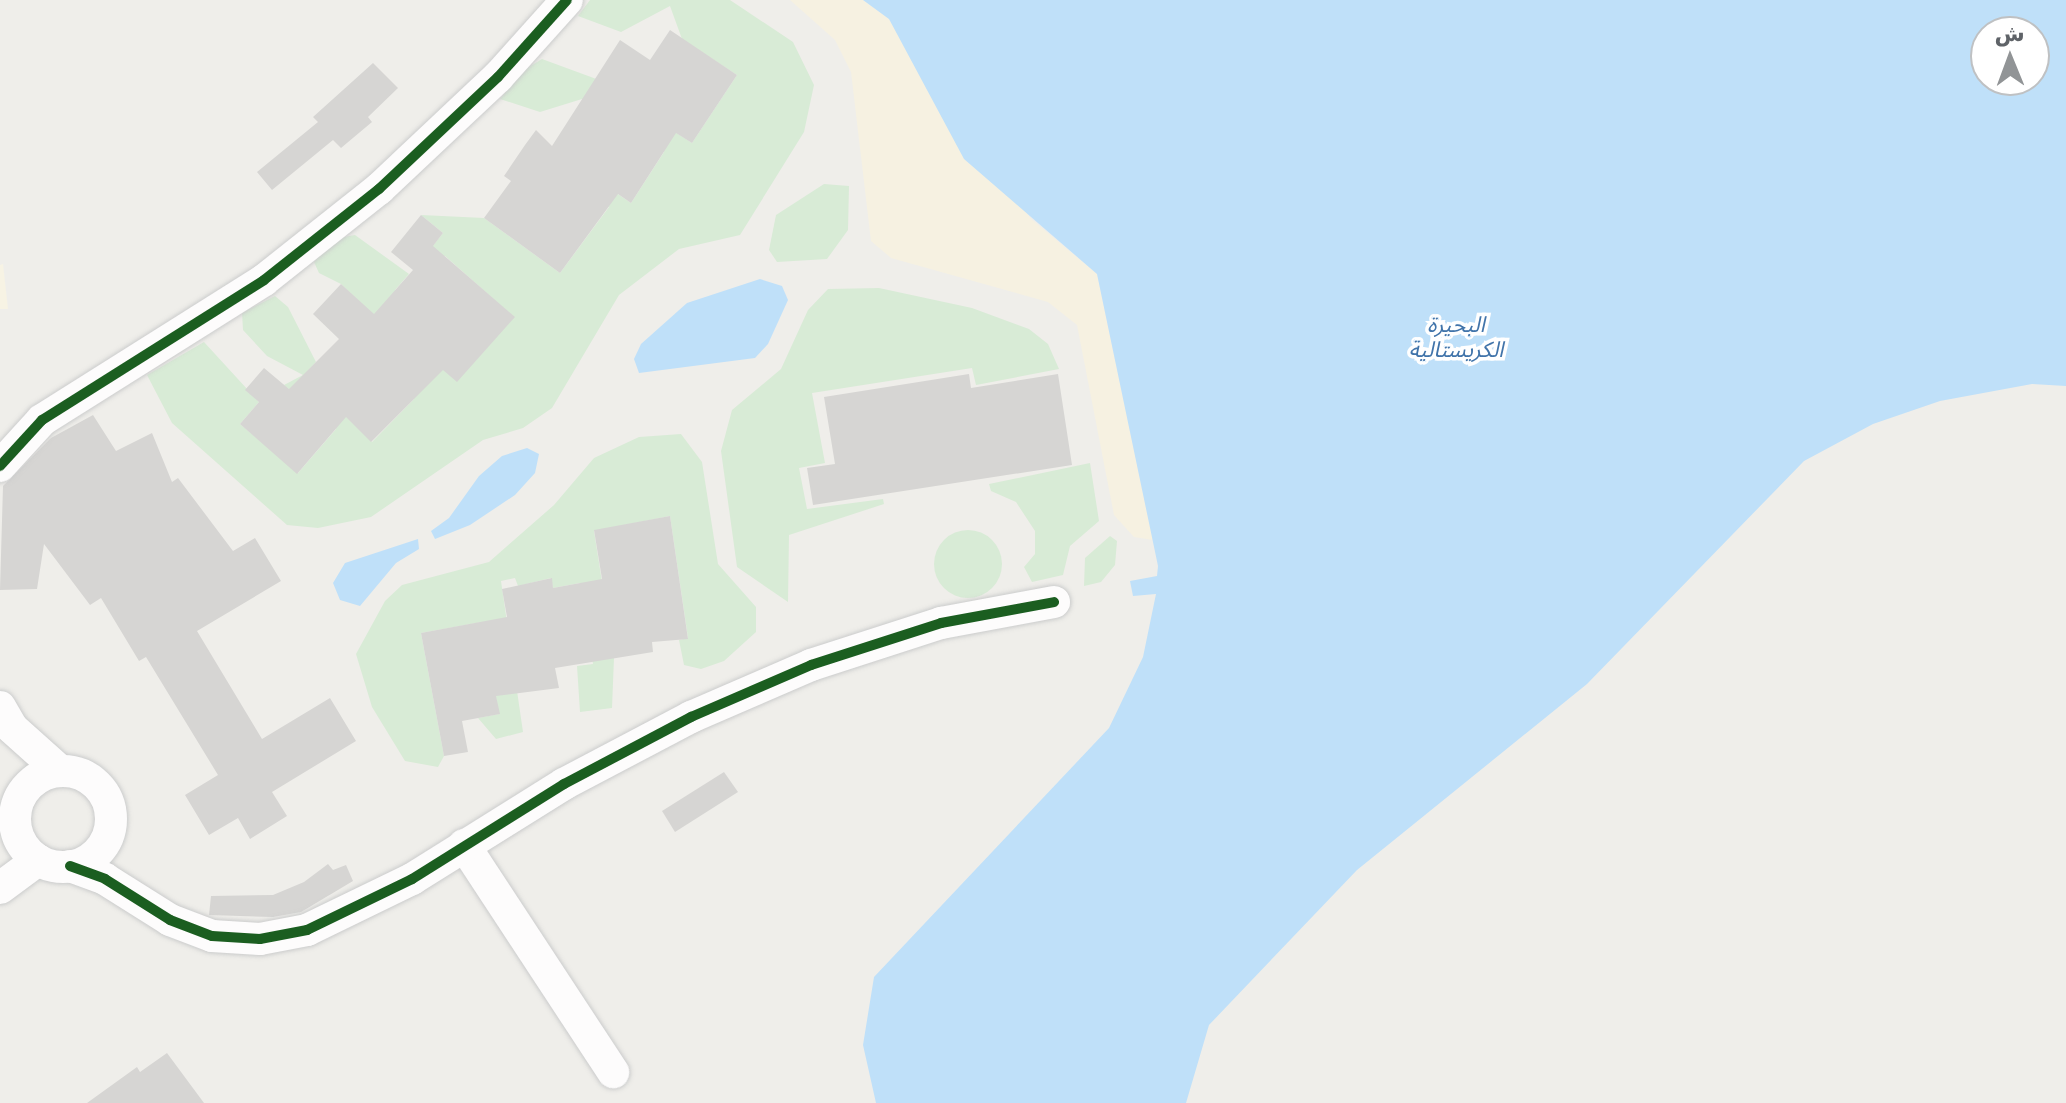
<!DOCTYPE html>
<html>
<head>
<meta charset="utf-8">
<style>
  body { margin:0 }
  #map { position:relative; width:2066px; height:1103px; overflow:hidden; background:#efeeea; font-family:"DejaVu Sans","Noto Sans Arabic",sans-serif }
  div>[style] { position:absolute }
  .commercial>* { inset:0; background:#f7f3e4 }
  .green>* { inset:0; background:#d8ebd6 }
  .round { border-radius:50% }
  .sand>* { inset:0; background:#f6f1e1 }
  .water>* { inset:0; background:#bfe0f9 }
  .building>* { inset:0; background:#d6d5d3 }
  .roads { filter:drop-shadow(0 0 2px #cbcccc) drop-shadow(0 0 2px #cbcccc) }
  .minor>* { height:32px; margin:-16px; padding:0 16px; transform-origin:16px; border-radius:16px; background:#fdfcfc }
  .minor>.ring { margin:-16px; padding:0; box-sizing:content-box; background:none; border:32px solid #fdfcfc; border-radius:50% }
  .cycleway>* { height:10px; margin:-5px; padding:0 5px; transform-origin:5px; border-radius:5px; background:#1b5e20 }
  span { translate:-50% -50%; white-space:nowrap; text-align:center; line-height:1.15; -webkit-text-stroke:7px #fff; paint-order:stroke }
  .water-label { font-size:22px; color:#4174aa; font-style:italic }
  .north { position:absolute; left:1970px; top:16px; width:80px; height:80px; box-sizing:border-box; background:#fff; border:2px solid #bfc1c3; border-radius:50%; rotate:359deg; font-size:22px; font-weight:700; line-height:32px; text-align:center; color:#5f6368 }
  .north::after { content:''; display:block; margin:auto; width:28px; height:36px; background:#919496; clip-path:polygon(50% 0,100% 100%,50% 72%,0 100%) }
</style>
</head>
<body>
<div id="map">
  <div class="commercial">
    <div style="clip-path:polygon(3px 264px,8px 309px,0 309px,0 265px)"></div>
  </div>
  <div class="green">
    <div style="clip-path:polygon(590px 0,730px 0,793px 42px,814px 85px,804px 132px,740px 235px,679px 249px,619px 295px,552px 408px,523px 428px,483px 440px,371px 517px,318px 528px,287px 525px,172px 423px,147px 375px,204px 342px,259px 402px,240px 424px,298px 473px,336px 429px,284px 385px,303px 375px,267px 356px,243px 330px,242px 313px,275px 296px,288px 307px,316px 362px,304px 375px,372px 442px,414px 399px,347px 332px,367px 309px,341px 284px,319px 273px,314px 262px,334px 239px,355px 235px,409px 274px,395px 290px,403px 297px,384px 318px,457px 381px,514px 317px,445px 256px,420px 262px,443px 233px,421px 215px,484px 218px,560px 273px,609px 207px,550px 164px,559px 154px,631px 203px,664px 152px,582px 99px,540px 112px,500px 99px,524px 70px,542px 59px,629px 91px,625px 100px,692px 143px,737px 75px,682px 39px,670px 6px,621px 32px,578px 16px)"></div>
    <div style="clip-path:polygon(824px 184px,849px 186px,848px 230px,827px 259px,777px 262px,769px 250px,776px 215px)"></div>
    <div style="clip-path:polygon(879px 288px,972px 308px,1029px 329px,1048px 344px,1059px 369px,976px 385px,972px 368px,812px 393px,825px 463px,799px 468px,807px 509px,883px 499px,884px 504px,789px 535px,788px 602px,737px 567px,721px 451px,732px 410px,781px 369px,808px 310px,828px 289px)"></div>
    <div style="clip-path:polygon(681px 434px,702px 462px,718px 564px,756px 607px,756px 632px,724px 661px,701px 669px,684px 665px,679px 640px,688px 638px,670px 516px,594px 531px,614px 658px,612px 708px,580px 712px,577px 666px,593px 664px,580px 583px,553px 588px,551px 578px,518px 586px,515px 578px,501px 581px,523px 732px,496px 739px,478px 718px,499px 714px,482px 622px,421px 633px,444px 756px,438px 767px,405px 761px,372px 707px,356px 654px,385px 601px,402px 585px,489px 562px,554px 505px,594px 458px,639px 437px)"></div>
    <div style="clip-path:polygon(1090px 463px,1099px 521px,1070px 546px,1063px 575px,1032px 582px,1024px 567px,1035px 554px,1035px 531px,1016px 502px,991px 491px,989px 484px)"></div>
    <div class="round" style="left:934px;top:530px;width:68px;height:68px"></div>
    <div style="clip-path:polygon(1110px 536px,1117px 541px,1115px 565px,1101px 582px,1084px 586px,1085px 558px)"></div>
  </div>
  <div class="sand">
    <div style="clip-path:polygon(790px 0,863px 0,889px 19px,1031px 219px,1097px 274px,1153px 540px,1134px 537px,1114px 515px,1077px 325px,1048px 302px,891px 258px,871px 241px,851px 72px,835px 40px)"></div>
  </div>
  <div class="water">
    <div style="clip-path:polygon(evenodd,863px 0,2066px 0,2066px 386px,2032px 384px,1940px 401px,1873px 424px,1804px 461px,1587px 684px,1357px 870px,1209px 1025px,1186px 1103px,876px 1103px,863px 1045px,874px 977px,1109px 728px,1143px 657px,1156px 594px,1133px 596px,1130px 581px,1157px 576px,1158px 566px,1097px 274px,964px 159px,889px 19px,863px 0,1986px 32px,2034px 32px,2034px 80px,1986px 80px,1986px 32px)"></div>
    <div style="clip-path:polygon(760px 279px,782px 286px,788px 300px,768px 344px,755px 358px,639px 373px,634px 359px,641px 344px,687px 303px)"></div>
    <div style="clip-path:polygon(527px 448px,539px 454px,535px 473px,515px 495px,470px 525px,435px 539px,431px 531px,449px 518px,479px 476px,502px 456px)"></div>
    <div style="clip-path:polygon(418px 539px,419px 549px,396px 563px,360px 606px,340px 600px,333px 583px,345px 563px)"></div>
  </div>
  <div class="building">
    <div style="clip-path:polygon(670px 30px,737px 75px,692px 143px,676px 133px,631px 203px,618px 194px,560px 273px,484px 218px,511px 181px,504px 176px,525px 145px,536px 130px,552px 146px,620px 40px,650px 60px)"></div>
    <div style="clip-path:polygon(373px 63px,398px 88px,368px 117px,372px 122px,341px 148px,333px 140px,272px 190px,257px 172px,318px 122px,313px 117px)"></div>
    <div style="clip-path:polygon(421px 215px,443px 233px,433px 246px,515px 317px,457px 382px,443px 370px,371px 442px,346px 417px,297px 474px,240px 424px,259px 402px,245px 390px,264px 368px,289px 389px,339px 339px,313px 314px,341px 284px,374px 314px,413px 270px,391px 252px)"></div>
    <div style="clip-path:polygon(969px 374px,971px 388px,1058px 374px,1072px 465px,813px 505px,807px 468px,835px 464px,824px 397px)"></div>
    <div style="clip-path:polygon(93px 415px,116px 451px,152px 433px,172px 482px,178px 478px,233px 551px,255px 538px,281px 581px,197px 631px,262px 739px,330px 698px,356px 741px,272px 792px,287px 816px,250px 839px,238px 818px,209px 835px,185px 795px,218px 775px,146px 657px,139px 661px,101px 598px,90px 605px,44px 544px,37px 589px,0 590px,3px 486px,51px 438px)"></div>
    <div style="clip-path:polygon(670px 516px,688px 639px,652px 642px,653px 652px,555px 668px,559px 688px,496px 696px,500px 714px,462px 721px,468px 752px,444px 756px,421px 633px,507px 617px,502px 589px,552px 578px,553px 588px,602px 579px,594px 530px)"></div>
    <div style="clip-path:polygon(724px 772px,738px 792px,675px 832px,662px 811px)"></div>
    <div style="clip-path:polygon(328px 864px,333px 870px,346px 865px,353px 881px,301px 912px,273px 917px,209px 915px,211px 896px,273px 895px,304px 882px)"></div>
    <div style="clip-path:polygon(167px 1053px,204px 1103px,87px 1103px,137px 1067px,140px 1072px)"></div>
  </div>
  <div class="roads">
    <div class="minor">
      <div style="left:0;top:466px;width:62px;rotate:-47.6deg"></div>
      <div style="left:42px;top:420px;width:262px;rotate:-32.2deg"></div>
      <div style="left:264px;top:280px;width:147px;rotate:-38.4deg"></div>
      <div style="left:379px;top:189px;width:163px;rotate:-43.3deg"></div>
      <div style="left:498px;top:77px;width:103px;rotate:-48.1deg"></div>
      <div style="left:0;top:707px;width:24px;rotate:60deg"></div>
      <div style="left:12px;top:728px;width:63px;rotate:41.8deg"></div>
      <div class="ring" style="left:15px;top:771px;width:64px;height:64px"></div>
      <div style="left:464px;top:845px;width:272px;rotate:56.7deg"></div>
      <div style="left:70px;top:866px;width:37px;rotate:20deg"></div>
      <div style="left:105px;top:879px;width:77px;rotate:32.2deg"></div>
      <div style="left:170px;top:920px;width:45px;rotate:20.9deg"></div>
      <div style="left:212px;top:936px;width:48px;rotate:3.6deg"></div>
      <div style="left:260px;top:939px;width:48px;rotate:-10.8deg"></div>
      <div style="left:307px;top:930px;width:117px;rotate:-25.9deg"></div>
      <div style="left:412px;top:879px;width:179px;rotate:-32deg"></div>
      <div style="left:564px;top:784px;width:144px;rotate:-27.8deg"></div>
      <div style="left:691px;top:717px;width:131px;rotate:-23.4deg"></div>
      <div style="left:811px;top:665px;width:137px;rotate:-17.9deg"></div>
      <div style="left:941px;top:623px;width:115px;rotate:-10.5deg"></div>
      <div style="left:0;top:888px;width:47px;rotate:-36.4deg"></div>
    </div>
  </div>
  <div class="cycleway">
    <div style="left:0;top:466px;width:62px;rotate:-47.6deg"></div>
    <div style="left:42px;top:420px;width:262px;rotate:-32.2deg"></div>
    <div style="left:264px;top:280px;width:147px;rotate:-38.4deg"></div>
    <div style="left:379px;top:189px;width:163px;rotate:-43.3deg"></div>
    <div style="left:498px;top:77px;width:103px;rotate:-48.1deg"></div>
    <div style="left:70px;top:866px;width:37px;rotate:20deg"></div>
    <div style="left:105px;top:879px;width:77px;rotate:32.2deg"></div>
    <div style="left:170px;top:920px;width:45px;rotate:20.9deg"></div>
    <div style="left:212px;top:936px;width:48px;rotate:3.6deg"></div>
    <div style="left:260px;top:939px;width:48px;rotate:-10.8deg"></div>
    <div style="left:307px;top:930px;width:117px;rotate:-25.9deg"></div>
    <div style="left:412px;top:879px;width:179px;rotate:-32deg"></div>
    <div style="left:564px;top:784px;width:144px;rotate:-27.8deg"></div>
    <div style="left:691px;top:717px;width:131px;rotate:-23.4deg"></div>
    <div style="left:811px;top:665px;width:137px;rotate:-17.9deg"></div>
    <div style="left:941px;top:623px;width:115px;rotate:-10.5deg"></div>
  </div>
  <div class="water-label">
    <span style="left:1456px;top:337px">البحيرة<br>الكريستالية</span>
  </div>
  <div class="north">ش</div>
</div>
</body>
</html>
